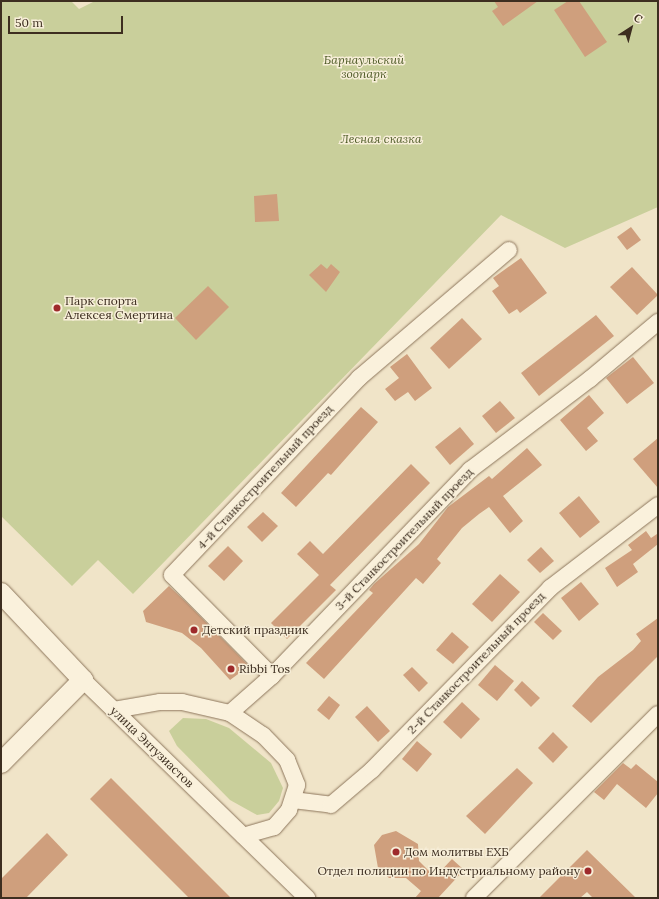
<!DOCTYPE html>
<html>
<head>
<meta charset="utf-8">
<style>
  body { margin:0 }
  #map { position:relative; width:659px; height:899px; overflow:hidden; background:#f0e4c8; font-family:Lora,serif }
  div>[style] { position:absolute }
  .green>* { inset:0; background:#c9cf9b }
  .building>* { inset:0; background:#cf9f7d }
  .roads { filter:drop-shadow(0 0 1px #8d765c) drop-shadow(0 0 1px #8d765c) }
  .minor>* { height:16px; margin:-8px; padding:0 8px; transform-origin:8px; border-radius:8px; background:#faf1dc }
  .tertiary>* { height:20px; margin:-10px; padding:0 10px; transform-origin:10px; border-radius:10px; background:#faf1dc }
  .dots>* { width:11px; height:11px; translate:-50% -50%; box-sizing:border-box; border:2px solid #f7eed8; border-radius:50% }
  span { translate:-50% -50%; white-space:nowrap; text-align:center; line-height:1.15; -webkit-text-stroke:3px #f7eed8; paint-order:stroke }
  .park-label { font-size:12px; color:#4d5a26; font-style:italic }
  .poi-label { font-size:12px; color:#3d2e20 }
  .left { translate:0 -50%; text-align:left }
  .right { translate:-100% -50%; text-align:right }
  .street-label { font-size:12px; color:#3d2e20 }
  .frame { position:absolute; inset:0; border:2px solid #3d2e20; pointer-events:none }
  .north { position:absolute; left:611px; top:8px; width:40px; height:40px; -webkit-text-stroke:3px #f7eed8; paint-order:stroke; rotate:36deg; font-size:11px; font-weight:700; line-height:16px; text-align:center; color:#3d2e20 }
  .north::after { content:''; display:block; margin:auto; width:14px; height:18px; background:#3d2e20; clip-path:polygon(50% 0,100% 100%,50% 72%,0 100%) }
  .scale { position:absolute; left:8px; top:16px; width:115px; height:18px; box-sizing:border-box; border:2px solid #3d2e20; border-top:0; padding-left:5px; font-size:12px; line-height:14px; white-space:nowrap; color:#3d2e20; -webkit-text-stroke:3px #f7eed8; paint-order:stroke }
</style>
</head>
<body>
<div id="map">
  <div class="green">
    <div style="clip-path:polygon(1px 1px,71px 1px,79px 9px,95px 1px,658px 1px,658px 207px,565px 248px,501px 215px,133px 594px,98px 560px,72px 586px,1px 516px)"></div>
    <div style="clip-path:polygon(183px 718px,206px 719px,229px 728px,271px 763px,283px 788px,279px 801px,269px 813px,257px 815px,230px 800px,177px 746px,169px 731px)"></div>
  </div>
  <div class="building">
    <div style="clip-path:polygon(494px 1px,538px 1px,503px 26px,492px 11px,498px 7px)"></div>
    <div style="clip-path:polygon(568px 1px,579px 1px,607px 42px,585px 57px,554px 10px)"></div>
    <div style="clip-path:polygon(277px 194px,279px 221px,255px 222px,254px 196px)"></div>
    <div style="clip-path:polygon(631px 227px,641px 240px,627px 250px,617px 237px)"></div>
    <div style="clip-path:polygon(521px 258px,547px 293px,520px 313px,517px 309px,509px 314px,492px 291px,499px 286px,493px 278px)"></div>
    <div style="clip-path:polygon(321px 264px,327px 269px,331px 264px,340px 272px,326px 292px,309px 275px)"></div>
    <div style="clip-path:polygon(632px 267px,658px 295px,637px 315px,610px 287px)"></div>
    <div style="clip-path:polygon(208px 286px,229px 307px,196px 340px,175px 318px)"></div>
    <div style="clip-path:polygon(596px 315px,614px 336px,539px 396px,521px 373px)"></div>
    <div style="clip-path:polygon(462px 318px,482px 339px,449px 369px,430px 348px)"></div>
    <div style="clip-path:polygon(407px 354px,432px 388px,415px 401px,408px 392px,395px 401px,385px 389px,399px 378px,390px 367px)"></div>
    <div style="clip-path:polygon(633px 357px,654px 383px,627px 404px,606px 378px)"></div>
    <div style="clip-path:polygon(589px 395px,604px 413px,587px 428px,598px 441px,586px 451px,560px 420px)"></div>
    <div style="clip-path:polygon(500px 401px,515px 418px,496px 433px,482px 416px)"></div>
    <div style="clip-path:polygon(361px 407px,378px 422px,331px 475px,328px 473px,296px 507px,281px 493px)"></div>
    <div style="clip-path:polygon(460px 427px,474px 444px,450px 465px,435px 447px)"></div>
    <div style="clip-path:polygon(658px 438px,658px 488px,633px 459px)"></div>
    <div style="clip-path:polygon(527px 448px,542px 465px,503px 496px,523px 521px,510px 533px,489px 507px,479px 514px,462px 528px,437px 559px,441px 563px,423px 584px,416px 578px,324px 679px,306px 663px,373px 593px,369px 590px,374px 584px,419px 544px,448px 507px,489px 476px,492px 479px)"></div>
    <div style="clip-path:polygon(411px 464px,430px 483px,330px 585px,336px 590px,287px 639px,271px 623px,319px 575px,297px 554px,310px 541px,323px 554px)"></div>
    <div style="clip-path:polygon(579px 496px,600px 522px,580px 538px,559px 513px)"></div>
    <div style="clip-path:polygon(263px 512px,278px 526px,262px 542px,247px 527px)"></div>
    <div style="clip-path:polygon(646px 531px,651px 538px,657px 534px,658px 544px,633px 564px,638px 572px,617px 587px,605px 568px,632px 550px,628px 545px)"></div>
    <div style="clip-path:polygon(228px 546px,243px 561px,224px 581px,208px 566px)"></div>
    <div style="clip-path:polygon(541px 547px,554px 561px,540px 573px,527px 560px)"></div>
    <div style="clip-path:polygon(500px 574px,520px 592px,492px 622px,472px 604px)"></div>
    <div style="clip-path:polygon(581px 582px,599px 604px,579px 621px,561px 598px)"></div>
    <div style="clip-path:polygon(169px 586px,186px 602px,249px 666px,230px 680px,201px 648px,182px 633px,146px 622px,143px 611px)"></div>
    <div style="clip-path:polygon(543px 613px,562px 631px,553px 640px,534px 622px)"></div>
    <div style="clip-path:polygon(658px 618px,658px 656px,591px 723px,572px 706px,598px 677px,633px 650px,641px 641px,636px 634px)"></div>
    <div style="clip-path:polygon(452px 632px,469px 647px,453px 664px,436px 650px)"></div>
    <div style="clip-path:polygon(495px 665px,514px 681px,497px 701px,478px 685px)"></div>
    <div style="clip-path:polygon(412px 667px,428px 683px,419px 692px,403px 675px)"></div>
    <div style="clip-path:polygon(522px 681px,540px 698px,531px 707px,514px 690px)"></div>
    <div style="clip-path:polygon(329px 696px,340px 705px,329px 720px,317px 710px)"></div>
    <div style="clip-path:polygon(462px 702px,480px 719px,461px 739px,443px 722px)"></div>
    <div style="clip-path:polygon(367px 706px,390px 731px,378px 742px,355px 717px)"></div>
    <div style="clip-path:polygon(553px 732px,568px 747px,553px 763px,538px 748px)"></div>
    <div style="clip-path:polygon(417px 741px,432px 754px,417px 772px,402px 759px)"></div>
    <div style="clip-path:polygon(623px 763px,631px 769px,636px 764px,658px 782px,658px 793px,646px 808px,617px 784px,604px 800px,594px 792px)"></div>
    <div style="clip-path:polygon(517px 768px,533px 783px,485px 834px,466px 816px)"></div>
    <div style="clip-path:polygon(111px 778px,231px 898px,189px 898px,90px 799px)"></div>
    <div style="clip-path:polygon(396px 831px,418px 844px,419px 861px,435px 877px,452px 859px,464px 870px,438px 898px,415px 898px,421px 891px,406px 878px,389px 878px,378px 868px,374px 845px,382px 835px)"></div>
    <div style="clip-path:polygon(47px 833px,68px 855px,26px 898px,1px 898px,1px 879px)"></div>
    <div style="clip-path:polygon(587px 850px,636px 898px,593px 898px,587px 892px,580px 898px,539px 898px)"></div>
  </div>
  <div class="roads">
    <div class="minor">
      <div style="left:272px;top:676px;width:286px;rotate:-46.1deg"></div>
      <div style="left:470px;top:470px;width:151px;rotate:-37.2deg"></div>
      <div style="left:590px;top:379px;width:89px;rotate:-40deg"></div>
      <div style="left:83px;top:680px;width:313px;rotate:44.2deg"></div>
      <div style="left:114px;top:710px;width:47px;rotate:-9.9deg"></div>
      <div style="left:160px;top:702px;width:22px"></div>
      <div style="left:182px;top:702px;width:49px;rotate:12.9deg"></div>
      <div style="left:230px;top:713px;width:40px;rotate:34deg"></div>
      <div style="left:263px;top:735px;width:35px;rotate:46deg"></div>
      <div style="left:287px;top:760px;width:27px;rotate:68deg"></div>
      <div style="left:297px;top:785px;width:26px;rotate:108deg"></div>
      <div style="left:289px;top:810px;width:23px;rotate:131deg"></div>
      <div style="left:274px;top:827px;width:32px;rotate:164deg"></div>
      <div style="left:230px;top:713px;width:56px;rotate:-41.4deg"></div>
      <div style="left:272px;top:676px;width:142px;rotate:-134.7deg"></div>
      <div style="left:172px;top:575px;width:272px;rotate:-46.5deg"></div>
      <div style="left:359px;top:378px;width:197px;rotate:-40.5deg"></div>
      <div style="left:293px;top:800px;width:38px;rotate:7deg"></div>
      <div style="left:331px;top:805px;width:54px;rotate:-40.5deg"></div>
      <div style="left:372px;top:770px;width:255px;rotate:-45.6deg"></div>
      <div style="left:550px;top:588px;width:136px;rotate:-37.5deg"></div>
      <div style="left:474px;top:898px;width:260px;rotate:-45deg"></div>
    </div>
    <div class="tertiary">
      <div style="left:1px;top:593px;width:120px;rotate:46.7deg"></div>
      <div style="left:83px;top:680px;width:117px;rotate:134.7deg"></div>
    </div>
  </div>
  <div class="dots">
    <div style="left:57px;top:308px;background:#9e2a2b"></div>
    <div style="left:194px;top:630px;background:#9e2a2b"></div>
    <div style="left:231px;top:669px;background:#9e2a2b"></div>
    <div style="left:396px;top:852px;background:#9e2a2b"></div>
    <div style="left:588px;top:871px;background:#9e2a2b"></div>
  </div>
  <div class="park-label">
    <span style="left:364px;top:67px">Барнаульский<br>зоопарк</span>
    <span style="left:381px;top:139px">Лесная сказка</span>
  </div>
  <div class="poi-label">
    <span class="left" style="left:65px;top:308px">Парк спорта<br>Алексея Смертина</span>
    <span class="left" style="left:202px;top:630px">Детский праздник</span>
    <span class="left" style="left:239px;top:669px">Ribbi Tos</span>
    <span class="left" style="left:404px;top:852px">Дом молитвы ЕХБ</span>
    <span class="right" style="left:580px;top:871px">Отдел полиции по Индустриальному району</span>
  </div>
  <div class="street-label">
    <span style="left:265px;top:477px;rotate:-47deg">4-й Станкостроительный проезд</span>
    <span style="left:404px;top:539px;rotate:-46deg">3-й Станкостроительный проезд</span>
    <span style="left:476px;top:663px;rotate:-46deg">2-й Станкостроительный проезд</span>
    <span style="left:152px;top:747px;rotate:44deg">улица Энтузиастов</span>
  </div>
  <div class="frame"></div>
  <div class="north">С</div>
  <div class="scale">50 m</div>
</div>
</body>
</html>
